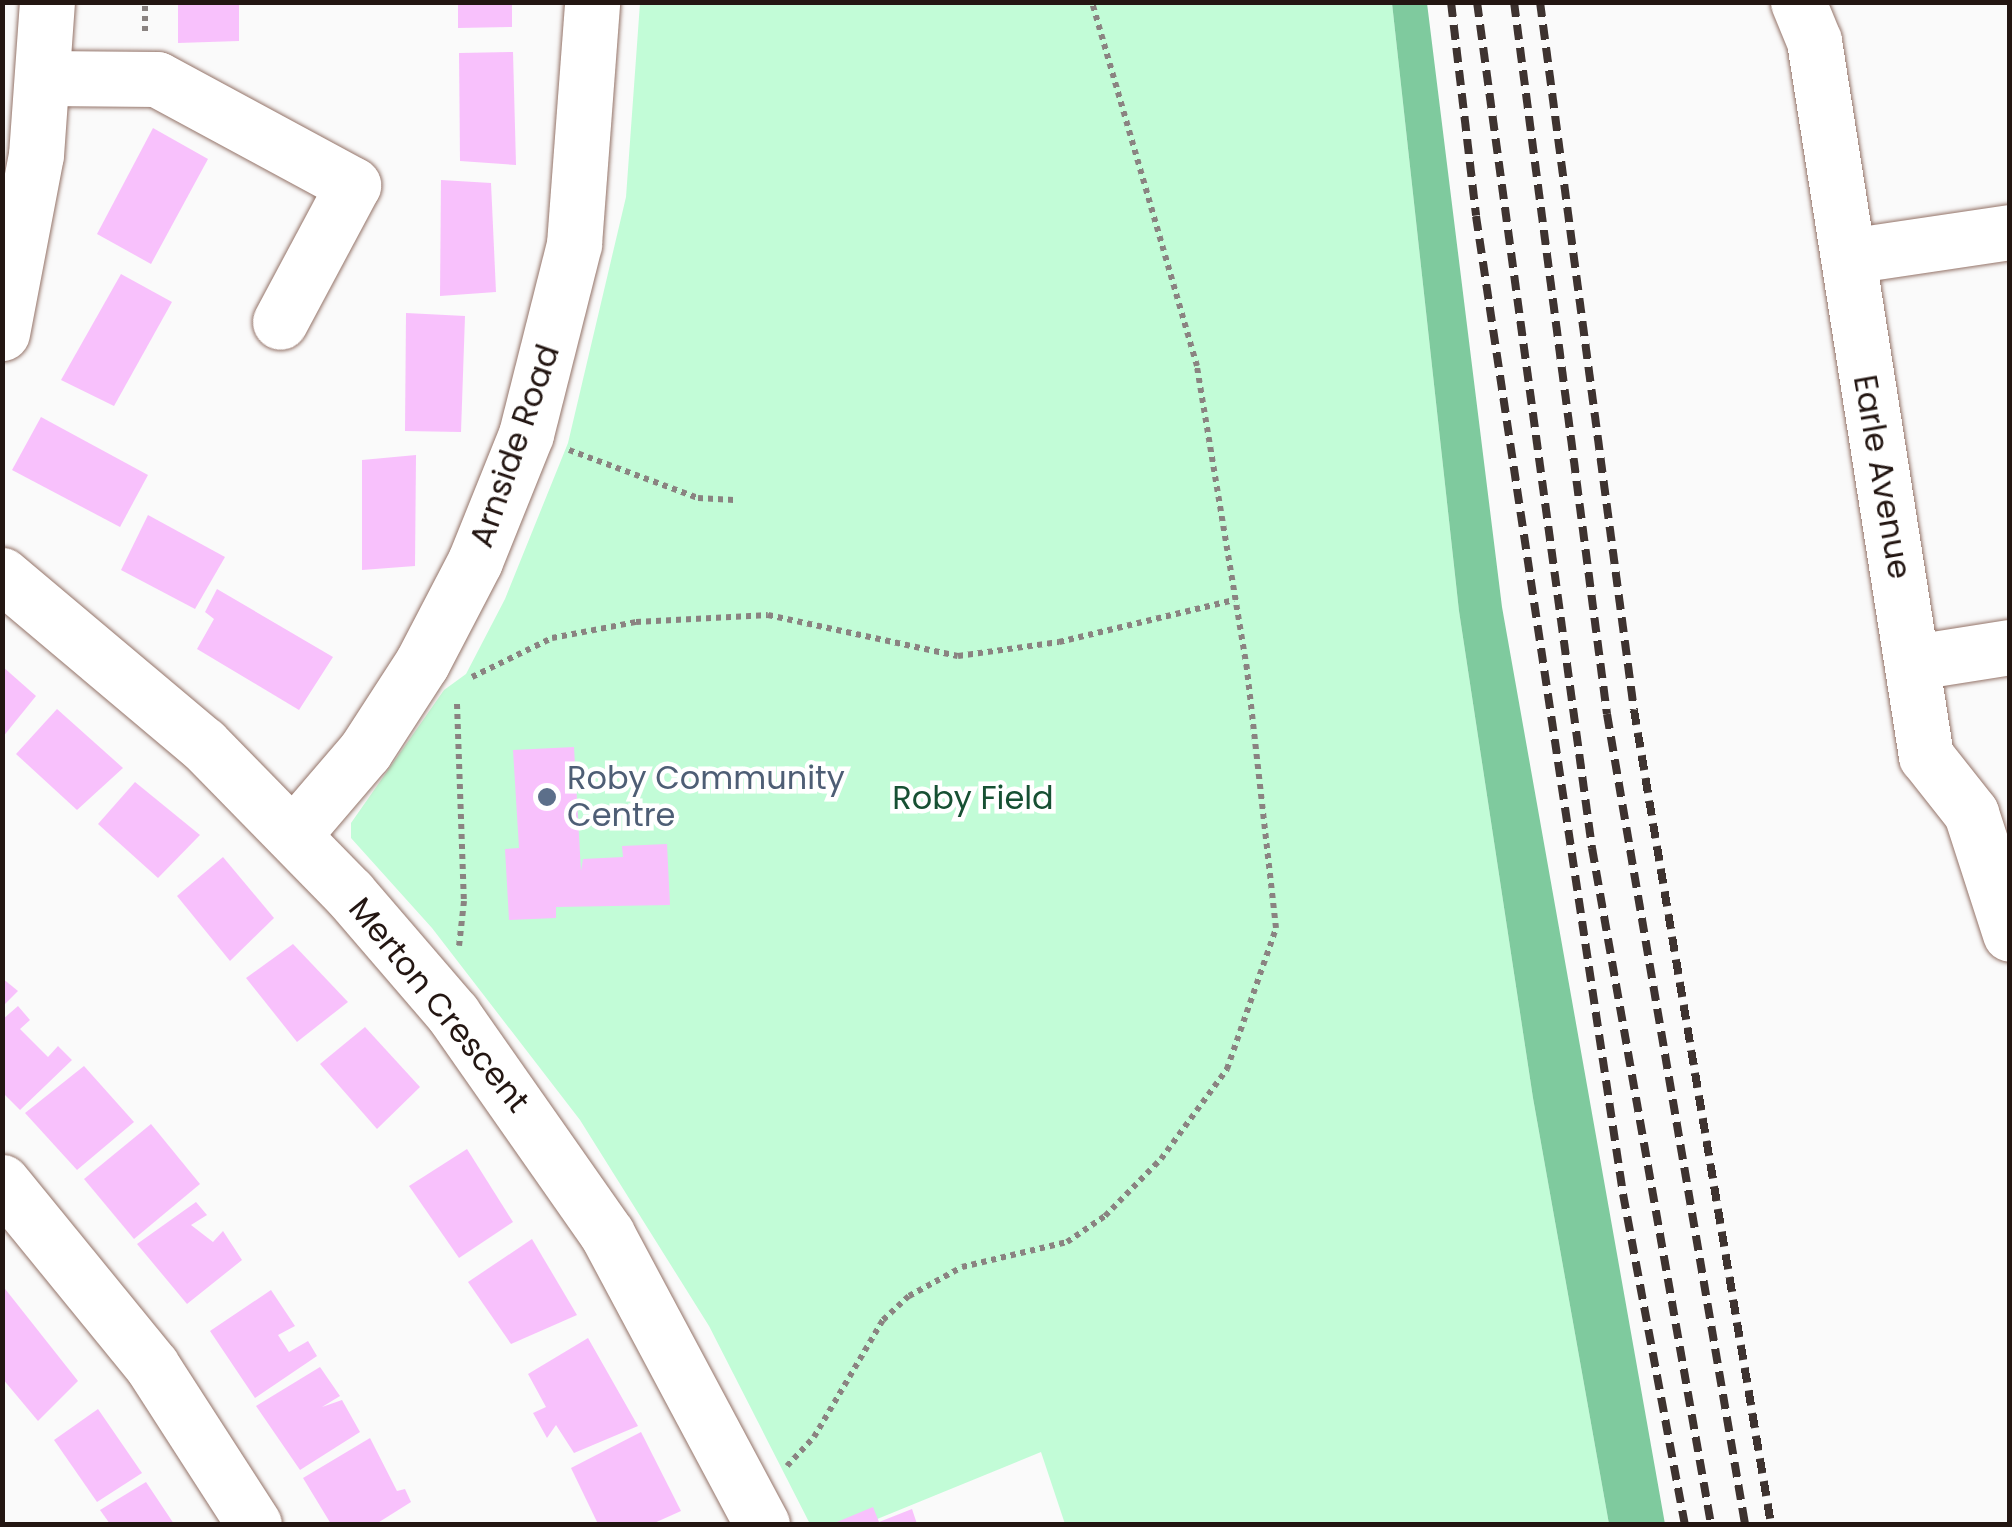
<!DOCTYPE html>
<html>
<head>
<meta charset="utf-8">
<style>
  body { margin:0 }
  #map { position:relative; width:2012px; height:1527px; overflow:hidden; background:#fafafa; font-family:Poppins,sans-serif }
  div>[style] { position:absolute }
  .green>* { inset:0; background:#c2fcd7 }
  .forest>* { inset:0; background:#7fca9e }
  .building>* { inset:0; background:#f8c1fc }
  .path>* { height:6px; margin-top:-3px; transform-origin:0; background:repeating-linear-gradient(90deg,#8a8381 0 5px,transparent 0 10px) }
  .roads { filter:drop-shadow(0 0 2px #947469) drop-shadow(0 0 2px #947469) }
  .minor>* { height:55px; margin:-27.5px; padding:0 27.5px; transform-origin:27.5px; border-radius:27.5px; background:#fff }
  .rail>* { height:8px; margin-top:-4px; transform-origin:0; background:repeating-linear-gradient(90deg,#3e3330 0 15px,transparent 0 23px) }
  .dots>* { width:28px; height:28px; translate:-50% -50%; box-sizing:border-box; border:5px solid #fff; border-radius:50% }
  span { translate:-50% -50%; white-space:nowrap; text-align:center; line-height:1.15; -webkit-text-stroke:9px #fff; paint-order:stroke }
  .street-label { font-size:32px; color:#231612 }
  .service-label { font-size:32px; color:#4e5e75 }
  .left { translate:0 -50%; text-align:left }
  .park-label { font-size:32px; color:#175033 }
  .frame { position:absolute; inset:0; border:5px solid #231612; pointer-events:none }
</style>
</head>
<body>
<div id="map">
  <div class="green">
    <div style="clip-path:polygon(640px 3px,1392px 3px,1459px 611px,1533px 1098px,1609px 1524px,1065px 1524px,1041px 1452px,865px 1524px,810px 1524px,709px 1326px,580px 1120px,432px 928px,351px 838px,351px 823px,444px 690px,466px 674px,505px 599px,568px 443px,626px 197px)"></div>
  </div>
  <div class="forest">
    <div style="clip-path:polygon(1392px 3px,1427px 3px,1502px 607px,1665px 1524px,1609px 1524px,1533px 1098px,1459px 611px)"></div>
  </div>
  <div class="building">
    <div style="clip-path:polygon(178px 2px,239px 2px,239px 41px,178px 43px)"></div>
    <div style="clip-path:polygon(458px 2px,512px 2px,512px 27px,458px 28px)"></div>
    <div style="clip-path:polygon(513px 52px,516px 165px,460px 161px,459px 53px)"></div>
    <div style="clip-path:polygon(153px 128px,208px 159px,151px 264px,97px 234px)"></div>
    <div style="clip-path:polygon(441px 180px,491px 183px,496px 292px,440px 296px)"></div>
    <div style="clip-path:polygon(121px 274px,172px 302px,114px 406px,61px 380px)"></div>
    <div style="clip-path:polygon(406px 313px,465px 316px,461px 432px,405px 431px)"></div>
    <div style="clip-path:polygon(41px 417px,148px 475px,120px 527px,12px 470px)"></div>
    <div style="clip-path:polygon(416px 455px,415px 566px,362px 570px,362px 460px)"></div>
    <div style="clip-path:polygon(148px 515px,225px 557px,195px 609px,121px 570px)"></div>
    <div style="clip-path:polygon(217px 589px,333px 657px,299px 710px,197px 649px,214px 619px,205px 612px)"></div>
    <div style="clip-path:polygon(2px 666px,36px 696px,2px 738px)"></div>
    <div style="clip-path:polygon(57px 709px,123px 768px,77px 810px,16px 754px)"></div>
    <div style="clip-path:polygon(574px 747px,581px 871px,583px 859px,623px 857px,622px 846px,667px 844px,670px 905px,556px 907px,556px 918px,509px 920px,505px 849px,519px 848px,513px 750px)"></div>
    <div style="clip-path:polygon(135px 782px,200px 835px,158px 878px,98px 824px)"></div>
    <div style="clip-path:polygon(223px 857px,274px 918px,230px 961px,177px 896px)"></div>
    <div style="clip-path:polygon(293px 944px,348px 1002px,297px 1042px,246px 978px)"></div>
    <div style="clip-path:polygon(2px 978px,18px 991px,2px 1007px)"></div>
    <div style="clip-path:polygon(18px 1006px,30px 1020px,20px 1029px,48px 1057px,58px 1046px,72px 1060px,20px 1110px,2px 1092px,2px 1020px)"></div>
    <div style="clip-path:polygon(365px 1027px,420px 1087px,377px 1129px,320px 1064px)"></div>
    <div style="clip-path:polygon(84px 1066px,134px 1122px,77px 1170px,25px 1113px)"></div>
    <div style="clip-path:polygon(151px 1124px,200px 1184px,134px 1239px,84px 1179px)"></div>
    <div style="clip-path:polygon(467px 1149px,513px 1222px,459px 1258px,409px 1186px)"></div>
    <div style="clip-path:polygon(196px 1202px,207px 1215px,191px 1225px,213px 1242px,223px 1231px,242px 1260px,187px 1304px,137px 1244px)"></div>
    <div style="clip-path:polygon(532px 1239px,577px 1315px,511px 1344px,468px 1282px)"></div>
    <div style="clip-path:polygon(2px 1285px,78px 1381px,38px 1421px,2px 1378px)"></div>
    <div style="clip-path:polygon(271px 1290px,295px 1326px,278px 1335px,289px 1352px,308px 1341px,317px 1356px,255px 1398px,210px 1331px)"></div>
    <div style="clip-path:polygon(588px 1338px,638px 1426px,574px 1453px,556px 1425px,547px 1438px,533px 1413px,546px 1407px,528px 1374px)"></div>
    <div style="clip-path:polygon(320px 1367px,340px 1396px,322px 1407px,342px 1400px,360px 1432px,300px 1470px,256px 1406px)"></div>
    <div style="clip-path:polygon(98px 1409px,142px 1473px,97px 1502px,54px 1440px)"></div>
    <div style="clip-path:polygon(641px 1432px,681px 1511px,652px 1524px,598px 1524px,571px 1468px)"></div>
    <div style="clip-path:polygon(370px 1438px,397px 1491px,405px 1489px,411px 1502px,376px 1524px,331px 1524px,303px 1478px)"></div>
    <div style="clip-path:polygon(146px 1482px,174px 1524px,110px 1524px,100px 1510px)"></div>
    <div style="clip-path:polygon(873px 1507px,879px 1522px,912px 1509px,917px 1524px,832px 1524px)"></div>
  </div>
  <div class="path">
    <div style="left:145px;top:31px;width:29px;rotate:-90deg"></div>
    <div style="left:569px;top:450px;width:138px;rotate:20.4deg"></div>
    <div style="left:698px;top:498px;width:36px;rotate:3deg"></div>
    <div style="left:472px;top:677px;width:89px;rotate:-26deg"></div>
    <div style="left:552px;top:638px;width:86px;rotate:-10.8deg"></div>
    <div style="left:636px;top:622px;width:132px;rotate:-3deg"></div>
    <div style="left:768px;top:615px;width:194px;rotate:12.2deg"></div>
    <div style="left:958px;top:656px;width:102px;rotate:-7.9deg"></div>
    <div style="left:1059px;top:642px;width:180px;rotate:-13.5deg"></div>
    <div style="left:457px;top:704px;width:197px;rotate:88deg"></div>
    <div style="left:464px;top:901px;width:45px;rotate:96.3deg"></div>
    <div style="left:787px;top:1466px;width:40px;rotate:-47deg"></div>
    <div style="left:814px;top:1437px;width:136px;rotate:-59.5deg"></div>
    <div style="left:883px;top:1320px;width:35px;rotate:-43deg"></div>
    <div style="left:909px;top:1296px;width:60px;rotate:-28.7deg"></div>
    <div style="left:962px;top:1267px;width:108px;rotate:-13.4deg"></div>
    <div style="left:1067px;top:1242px;width:46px;rotate:-34.4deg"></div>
    <div style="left:1105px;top:1216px;width:80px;rotate:-45.5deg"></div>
    <div style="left:1161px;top:1159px;width:112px;rotate:-53.7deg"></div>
    <div style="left:1227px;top:1069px;width:149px;rotate:-70.8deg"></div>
    <div style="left:1276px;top:928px;width:261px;rotate:-96.4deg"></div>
    <div style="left:1247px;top:669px;width:307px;rotate:-99.4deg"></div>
    <div style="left:1197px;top:366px;width:379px;rotate:-106.1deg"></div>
  </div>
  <div class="roads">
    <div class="minor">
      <div style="left:1798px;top:2px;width:42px;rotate:67.7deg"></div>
      <div style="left:1814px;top:41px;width:724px;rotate:81.1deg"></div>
      <div style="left:1926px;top:756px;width:73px;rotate:51.7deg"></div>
      <div style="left:1971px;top:813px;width:127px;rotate:72.1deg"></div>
      <div style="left:44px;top:78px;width:113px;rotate:0.5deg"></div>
      <div style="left:157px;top:79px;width:223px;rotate:28.4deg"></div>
      <div style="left:353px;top:185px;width:155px;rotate:118.1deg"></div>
      <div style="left:1849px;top:256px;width:163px;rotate:-8.5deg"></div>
      <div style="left:2px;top:333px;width:181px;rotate:-79.2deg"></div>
      <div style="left:36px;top:155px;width:153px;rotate:-85.9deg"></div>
      <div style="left:2px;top:575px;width:263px;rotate:40.1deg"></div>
      <div style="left:203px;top:744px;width:209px;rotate:45.6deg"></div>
      <div style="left:349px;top:893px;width:160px;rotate:49.3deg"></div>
      <div style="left:453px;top:1014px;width:269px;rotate:55deg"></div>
      <div style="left:607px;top:1234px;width:329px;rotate:61.9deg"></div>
      <div style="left:1915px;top:662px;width:96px;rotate:-9deg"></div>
      <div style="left:293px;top:835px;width:111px;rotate:-49.4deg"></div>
      <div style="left:365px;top:751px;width:105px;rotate:-57.1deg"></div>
      <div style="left:422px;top:663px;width:115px;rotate:-62.5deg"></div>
      <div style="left:475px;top:561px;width:137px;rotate:-68.1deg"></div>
      <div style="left:526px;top:434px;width:196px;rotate:-75.8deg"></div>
      <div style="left:574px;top:244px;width:243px;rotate:-85.7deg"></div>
      <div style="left:2px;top:1182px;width:237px;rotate:50.8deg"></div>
      <div style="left:152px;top:1366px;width:188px;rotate:57.2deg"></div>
    </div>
  </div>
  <div class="rail">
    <div style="left:1451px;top:2px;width:215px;rotate:83.3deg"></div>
    <div style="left:1476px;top:216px;width:989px;rotate:81.45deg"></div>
    <div style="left:1623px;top:1194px;width:336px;rotate:79.4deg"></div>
    <div style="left:1477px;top:2px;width:854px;rotate:82.26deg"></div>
    <div style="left:1592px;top:848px;width:686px;rotate:80.02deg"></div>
    <div style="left:1514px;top:2px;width:718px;rotate:82.56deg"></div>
    <div style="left:1607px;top:714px;width:822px;rotate:80.33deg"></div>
    <div style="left:1540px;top:2px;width:714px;rotate:82.44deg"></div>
    <div style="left:1634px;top:710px;width:825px;rotate:80.45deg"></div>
  </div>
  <div class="dots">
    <div style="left:547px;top:797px;background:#5c6f8a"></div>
  </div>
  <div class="street-label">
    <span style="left:515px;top:446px;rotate:-71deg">Arnside Road</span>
    <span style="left:1882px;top:477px;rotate:80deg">Earle Avenue</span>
    <span style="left:439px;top:1005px;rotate:51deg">Merton Crescent</span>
  </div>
  <div class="service-label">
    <span class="left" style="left:567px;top:797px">Roby Community<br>Centre</span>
  </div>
  <div class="park-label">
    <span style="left:973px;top:798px">Roby Field</span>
  </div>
  <div class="frame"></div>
</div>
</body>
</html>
